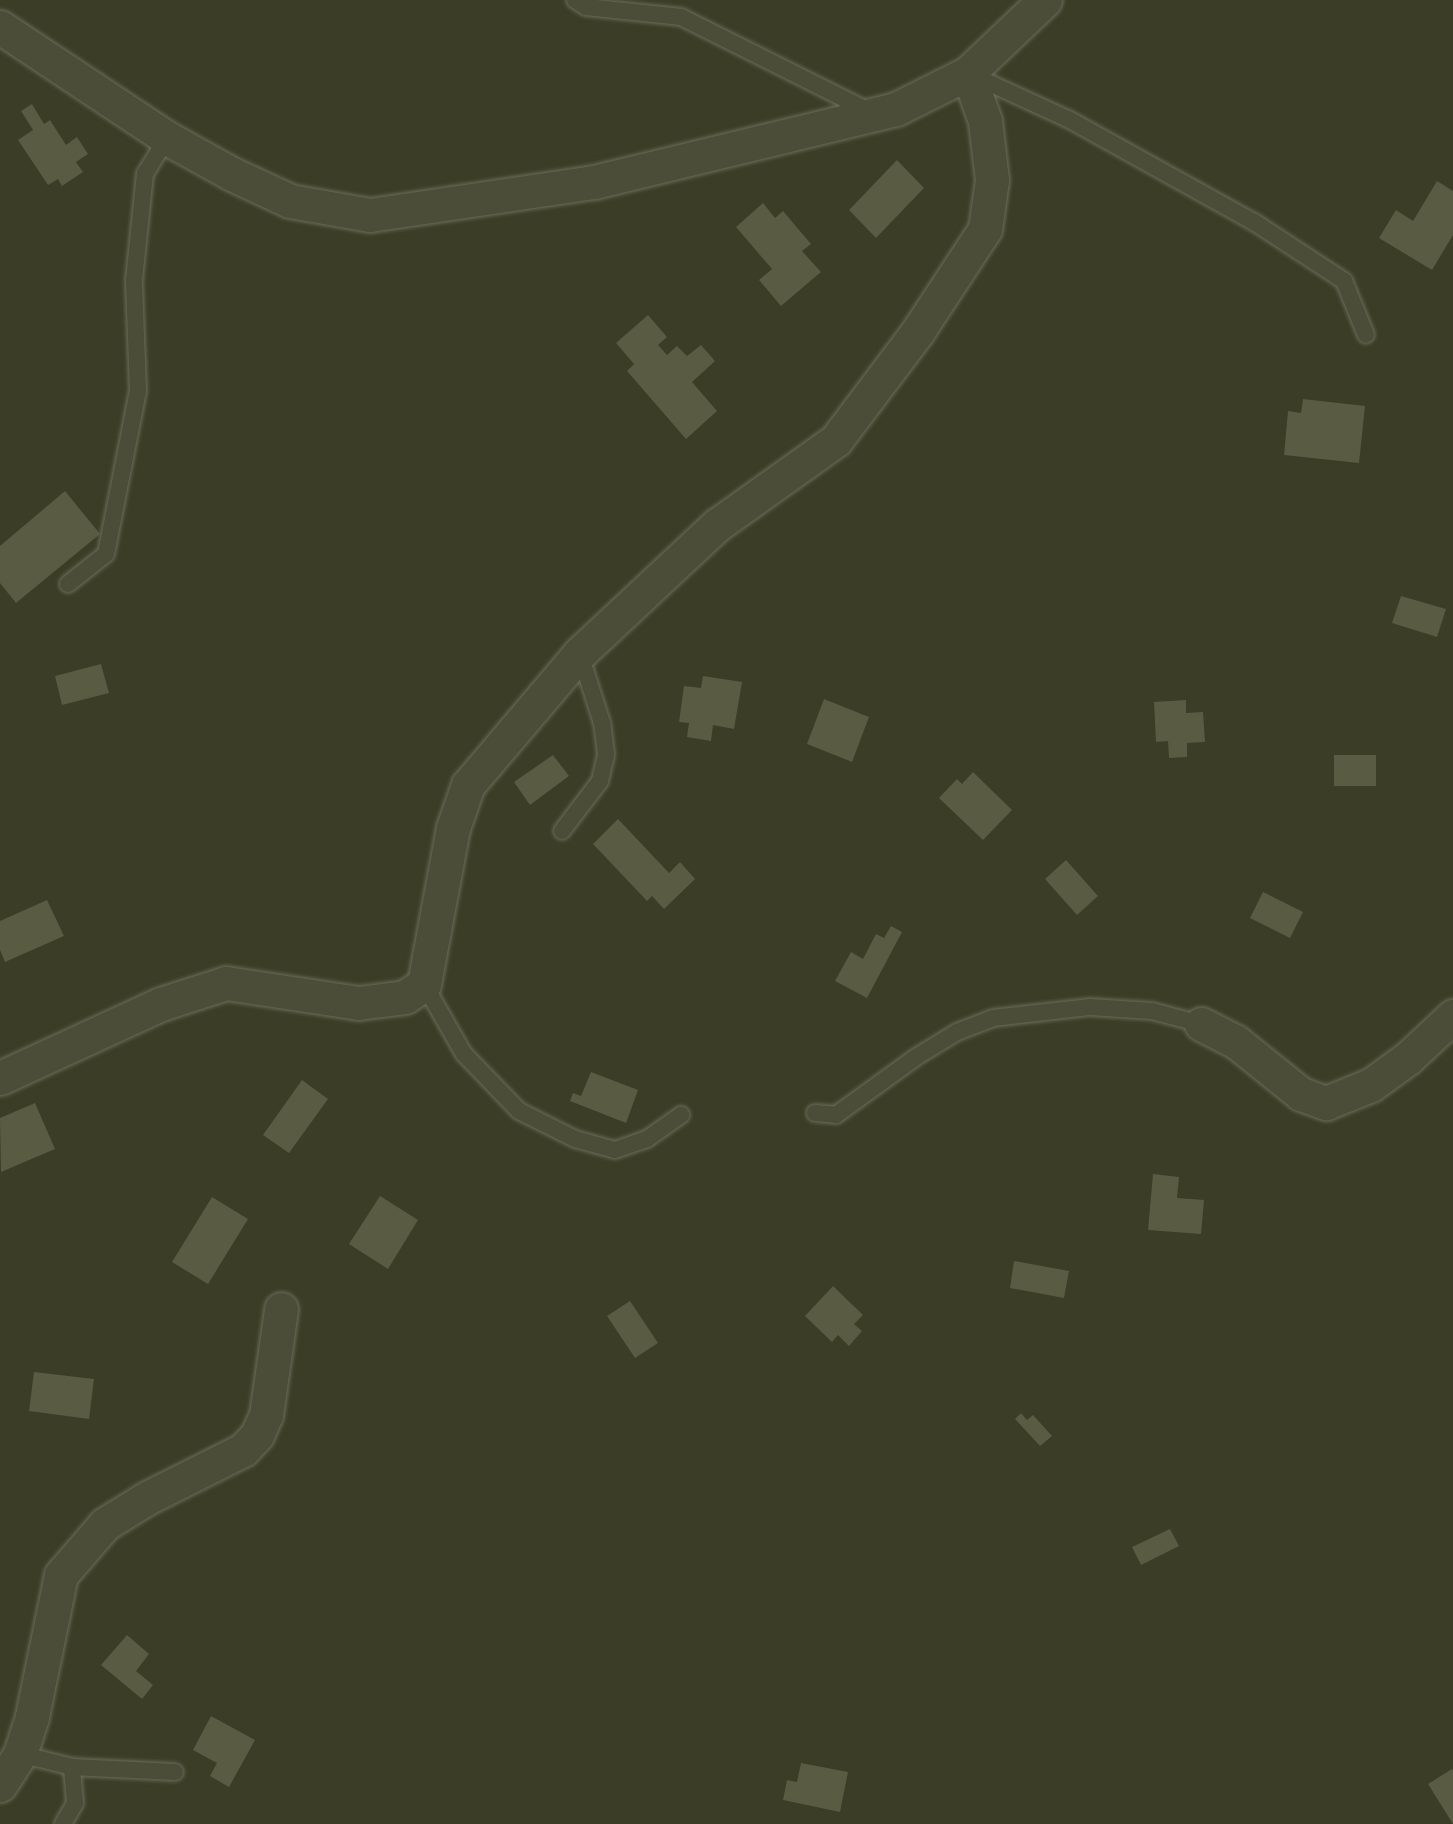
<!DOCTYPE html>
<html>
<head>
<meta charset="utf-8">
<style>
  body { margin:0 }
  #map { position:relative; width:1453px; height:1824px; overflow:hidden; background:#3b3d26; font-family:"Nunito Sans",sans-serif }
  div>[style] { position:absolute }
  .building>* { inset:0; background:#595b42 }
  .roads { filter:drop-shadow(0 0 2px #6b6d5a) drop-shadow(0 0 2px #6b6d5a) }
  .lane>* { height:16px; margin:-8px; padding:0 8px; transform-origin:8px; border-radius:8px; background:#4b4d39 }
  .street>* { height:33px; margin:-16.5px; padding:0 16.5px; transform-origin:16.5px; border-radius:16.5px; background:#4b4d39 }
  span { translate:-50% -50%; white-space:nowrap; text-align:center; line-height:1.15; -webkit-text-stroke:5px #30321e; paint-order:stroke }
</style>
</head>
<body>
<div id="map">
  <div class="building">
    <div style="clip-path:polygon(32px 104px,44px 124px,50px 120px,66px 145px,77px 137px,88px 154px,76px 162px,83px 172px,62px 186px,58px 179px,48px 185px,18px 140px,33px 130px,21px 111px)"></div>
    <div style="clip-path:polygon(897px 160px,924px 188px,876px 238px,849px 210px)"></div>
    <div style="clip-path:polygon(1437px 181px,1453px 191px,1453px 235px,1432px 270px,1379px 238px,1396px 210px,1413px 221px)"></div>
    <div style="clip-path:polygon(763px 203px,775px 218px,783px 211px,811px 244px,802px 251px,821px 272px,781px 306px,759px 280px,772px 269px,736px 227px)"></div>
    <div style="clip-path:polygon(648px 315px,667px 337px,658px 345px,667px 355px,677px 346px,687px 356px,701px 345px,715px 361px,692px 382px,717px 411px,686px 439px,627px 371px,634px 364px,616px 343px)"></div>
    <div style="clip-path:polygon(1303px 399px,1365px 406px,1359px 463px,1284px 455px,1288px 411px,1301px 413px)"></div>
    <div style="clip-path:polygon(65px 491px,100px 534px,16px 603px,0 583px,0 546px)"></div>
    <div style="clip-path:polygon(1401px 596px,1446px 609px,1437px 637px,1392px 623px)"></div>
    <div style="clip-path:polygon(101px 664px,109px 693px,62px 705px,55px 676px)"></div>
    <div style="clip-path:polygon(703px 676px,742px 682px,734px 729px,713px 725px,711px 741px,687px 737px,689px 723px,679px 722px,684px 686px,701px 688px)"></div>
    <div style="clip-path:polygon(824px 699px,869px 717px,852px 762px,807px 744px)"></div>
    <div style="clip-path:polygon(1186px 700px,1186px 713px,1203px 712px,1205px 742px,1187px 743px,1187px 757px,1169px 758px,1168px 741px,1156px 742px,1154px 702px)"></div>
    <div style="clip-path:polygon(553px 755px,569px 776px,530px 805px,514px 782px)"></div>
    <div style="clip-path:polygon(1334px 755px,1376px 755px,1376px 786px,1334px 786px)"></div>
    <div style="clip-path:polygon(973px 772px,1012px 810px,983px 840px,939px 798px,957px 779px,962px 784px)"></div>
    <div style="clip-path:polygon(618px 819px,669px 873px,680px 862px,695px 879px,664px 909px,652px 896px,647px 901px,593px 844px)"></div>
    <div style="clip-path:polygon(1066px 860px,1098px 896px,1077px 915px,1045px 879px)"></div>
    <div style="clip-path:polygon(1263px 892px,1303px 912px,1290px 938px,1250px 918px)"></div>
    <div style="clip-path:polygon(47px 900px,64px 936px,5px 962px,0 950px,0 921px)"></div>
    <div style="clip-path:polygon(891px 926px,902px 932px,867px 998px,835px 981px,851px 952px,863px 959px,876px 934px,884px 938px)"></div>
    <div style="clip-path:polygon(591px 1072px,638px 1090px,626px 1123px,570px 1101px,573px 1093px,581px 1096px)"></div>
    <div style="clip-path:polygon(302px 1080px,328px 1099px,289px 1153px,263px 1135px)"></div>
    <div style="clip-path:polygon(35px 1103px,55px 1149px,1px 1172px,0 1118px)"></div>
    <div style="clip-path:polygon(1153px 1174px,1179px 1177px,1177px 1198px,1204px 1200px,1201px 1234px,1148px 1230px)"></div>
    <div style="clip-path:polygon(380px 1196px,418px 1220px,388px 1269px,349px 1244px)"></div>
    <div style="clip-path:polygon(212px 1197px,248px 1219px,208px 1284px,172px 1262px)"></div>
    <div style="clip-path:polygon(1014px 1261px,1069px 1271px,1064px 1298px,1010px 1288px)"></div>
    <div style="clip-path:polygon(833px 1286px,863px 1315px,854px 1324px,862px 1331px,849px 1346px,838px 1335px,832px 1342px,805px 1316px)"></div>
    <div style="clip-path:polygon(630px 1301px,658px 1343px,635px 1358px,607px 1316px)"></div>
    <div style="clip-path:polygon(34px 1372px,94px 1379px,89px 1419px,29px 1411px)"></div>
    <div style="clip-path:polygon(1021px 1413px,1027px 1420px,1033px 1415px,1052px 1436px,1040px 1446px,1015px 1419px)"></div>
    <div style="clip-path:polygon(1170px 1529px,1179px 1546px,1141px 1565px,1132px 1547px)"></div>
    <div style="clip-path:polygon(127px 1635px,149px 1654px,136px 1671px,153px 1685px,142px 1699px,101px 1665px)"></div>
    <div style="clip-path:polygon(211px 1716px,255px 1740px,229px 1787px,210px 1776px,217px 1763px,193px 1750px)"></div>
    <div style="clip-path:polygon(801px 1763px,848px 1772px,840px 1812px,783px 1800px,787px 1780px,797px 1782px)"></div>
    <div style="clip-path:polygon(1452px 1769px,1453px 1771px,1453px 1824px,1428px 1784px)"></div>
  </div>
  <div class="roads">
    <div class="lane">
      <div style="left:575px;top:0;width:13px;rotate:32deg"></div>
      <div style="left:586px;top:7px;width:96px;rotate:6deg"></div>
      <div style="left:681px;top:17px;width:210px;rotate:26.6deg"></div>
      <div style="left:970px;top:74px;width:108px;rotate:24.7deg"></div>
      <div style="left:1068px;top:119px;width:213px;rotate:29deg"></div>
      <div style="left:1254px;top:222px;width:108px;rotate:33.2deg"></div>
      <div style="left:1344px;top:281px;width:58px;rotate:67.8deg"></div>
      <div style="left:68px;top:584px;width:48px;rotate:-38.3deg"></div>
      <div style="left:106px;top:554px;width:166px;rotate:-78.9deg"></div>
      <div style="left:138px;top:391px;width:111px;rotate:-92.1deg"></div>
      <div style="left:134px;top:280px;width:107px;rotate:-84.1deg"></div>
      <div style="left:145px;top:174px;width:42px;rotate:-58.6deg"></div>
      <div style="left:562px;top:831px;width:63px;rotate:-52.8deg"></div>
      <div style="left:600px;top:781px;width:28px;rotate:-77deg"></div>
      <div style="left:606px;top:754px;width:31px;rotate:-97deg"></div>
      <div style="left:602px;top:723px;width:72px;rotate:-107.7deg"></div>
      <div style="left:424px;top:984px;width:81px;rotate:60.3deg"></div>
      <div style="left:464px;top:1054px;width:79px;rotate:46deg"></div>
      <div style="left:519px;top:1111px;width:63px;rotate:26.6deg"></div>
      <div style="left:575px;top:1139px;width:41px;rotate:15.4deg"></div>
      <div style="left:615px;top:1150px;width:34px;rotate:-19deg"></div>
      <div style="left:647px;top:1139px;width:42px;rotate:-35.2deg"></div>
      <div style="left:815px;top:1113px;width:21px;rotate:5deg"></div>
      <div style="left:836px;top:1115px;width:99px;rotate:-35.9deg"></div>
      <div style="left:916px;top:1057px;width:48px;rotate:-31.4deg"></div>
      <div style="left:957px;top:1032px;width:39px;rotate:-21deg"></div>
      <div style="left:993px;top:1018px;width:98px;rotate:-6.5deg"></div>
      <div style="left:1090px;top:1007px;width:62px;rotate:3.7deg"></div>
      <div style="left:1152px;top:1011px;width:51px;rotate:14.9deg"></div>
      <div style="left:20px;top:1754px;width:54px;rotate:14deg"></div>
      <div style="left:72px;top:1767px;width:103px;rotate:2.8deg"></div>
      <div style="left:63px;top:1824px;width:24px;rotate:-60deg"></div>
      <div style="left:75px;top:1803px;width:36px;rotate:-95deg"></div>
    </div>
    <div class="street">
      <div style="left:0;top:27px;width:201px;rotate:33.6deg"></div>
      <div style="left:167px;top:138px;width:74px;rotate:29deg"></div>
      <div style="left:232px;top:174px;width:64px;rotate:25deg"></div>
      <div style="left:290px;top:201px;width:81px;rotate:9.9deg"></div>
      <div style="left:370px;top:215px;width:226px;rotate:-8.4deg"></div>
      <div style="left:594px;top:182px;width:311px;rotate:-13.6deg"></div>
      <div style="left:896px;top:109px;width:80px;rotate:-26.6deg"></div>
      <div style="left:968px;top:73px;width:106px;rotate:-43.5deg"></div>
      <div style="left:1201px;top:1024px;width:38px;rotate:27deg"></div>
      <div style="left:1235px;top:1041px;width:85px;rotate:38.8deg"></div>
      <div style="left:1301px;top:1094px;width:27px;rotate:20deg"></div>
      <div style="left:1326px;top:1103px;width:48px;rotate:-21.8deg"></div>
      <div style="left:1371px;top:1085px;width:46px;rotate:-36.1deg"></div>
      <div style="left:1408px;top:1058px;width:62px;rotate:-43deg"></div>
      <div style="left:0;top:1078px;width:177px;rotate:-24.7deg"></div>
      <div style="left:161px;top:1004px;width:68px;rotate:-17.9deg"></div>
      <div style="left:226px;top:983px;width:134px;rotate:8.6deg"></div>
      <div style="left:358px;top:1003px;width:47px;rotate:-7.3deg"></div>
      <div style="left:405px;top:997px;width:23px;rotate:-34deg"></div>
      <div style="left:424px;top:984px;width:159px;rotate:-79.5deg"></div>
      <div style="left:453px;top:828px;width:46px;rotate:-70.8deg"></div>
      <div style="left:468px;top:785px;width:173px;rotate:-49.7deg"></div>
      <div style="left:580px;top:653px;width:187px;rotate:-43.1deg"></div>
      <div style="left:717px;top:525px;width:146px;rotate:-35.5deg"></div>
      <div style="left:836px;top:440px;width:136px;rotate:-53deg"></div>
      <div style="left:918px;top:331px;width:122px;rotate:-56.7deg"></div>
      <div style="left:985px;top:229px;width:49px;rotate:-81.9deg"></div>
      <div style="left:992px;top:180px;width:59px;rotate:-96.8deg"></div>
      <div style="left:985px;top:121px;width:51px;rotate:-109.5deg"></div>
      <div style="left:0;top:1785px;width:37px;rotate:-57deg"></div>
      <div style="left:20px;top:1754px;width:40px;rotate:-72deg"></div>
      <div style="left:32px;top:1716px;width:144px;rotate:-78.4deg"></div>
      <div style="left:61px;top:1575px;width:67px;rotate:-49.2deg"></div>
      <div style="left:105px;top:1524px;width:49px;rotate:-31.8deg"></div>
      <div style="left:147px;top:1498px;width:107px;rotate:-26.6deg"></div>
      <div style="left:243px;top:1450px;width:21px;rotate:-47deg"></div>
      <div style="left:257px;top:1435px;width:22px;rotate:-66deg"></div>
      <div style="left:266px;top:1415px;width:107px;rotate:-81.9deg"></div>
    </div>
  </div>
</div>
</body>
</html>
